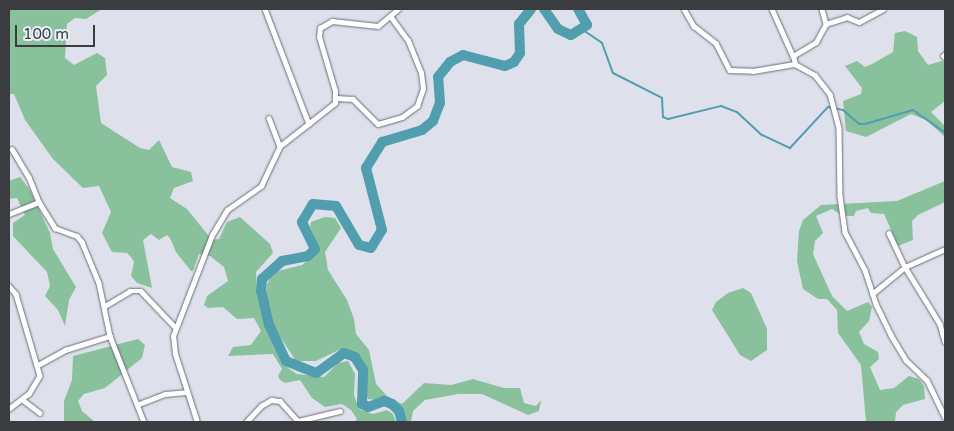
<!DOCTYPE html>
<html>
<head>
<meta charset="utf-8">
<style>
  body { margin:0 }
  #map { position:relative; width:954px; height:431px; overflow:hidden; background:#dee1ec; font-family:"Varela Round",sans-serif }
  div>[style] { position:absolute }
  .forest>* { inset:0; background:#88c19c }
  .stream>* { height:2px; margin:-1px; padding:0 1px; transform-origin:1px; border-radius:1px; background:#519eaf }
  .river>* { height:10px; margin:-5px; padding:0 5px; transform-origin:5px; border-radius:5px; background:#519eaf }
  .roads { filter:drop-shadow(0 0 1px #6a6d76) drop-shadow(0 0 1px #6a6d76) }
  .street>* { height:4.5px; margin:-2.25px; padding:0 2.25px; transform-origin:2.25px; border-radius:2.25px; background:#fff }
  span { translate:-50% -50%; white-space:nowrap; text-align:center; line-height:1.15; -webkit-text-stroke:4px #ebeef9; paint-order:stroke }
  .frame { position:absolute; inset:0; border:10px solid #3a3c40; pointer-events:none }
  .scale { position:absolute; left:15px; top:25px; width:80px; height:22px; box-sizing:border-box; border:2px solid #3a3c40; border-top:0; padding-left:6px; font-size:15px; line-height:18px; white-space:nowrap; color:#3a3c40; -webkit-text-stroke:4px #ebeef9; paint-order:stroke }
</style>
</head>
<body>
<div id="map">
  <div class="forest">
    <div style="clip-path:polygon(9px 9px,102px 9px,86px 19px,75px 18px,67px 24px,65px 58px,74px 65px,97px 53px,105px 58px,107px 75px,96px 86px,101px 123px,140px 148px,149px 150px,159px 140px,172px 167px,191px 172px,193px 181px,174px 188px,170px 198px,187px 209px,212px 240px,219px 239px,227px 222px,240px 217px,270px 244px,273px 253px,256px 272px,257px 293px,266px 329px,288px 368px,297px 374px,324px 377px,338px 363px,348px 361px,355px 374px,354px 395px,359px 409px,373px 414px,387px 410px,393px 414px,396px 422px,354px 422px,357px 419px,351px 410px,342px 404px,325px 407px,312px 398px,300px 380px,285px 383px,280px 380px,278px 376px,282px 369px,273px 354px,228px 356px,233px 347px,251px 345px,261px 331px,254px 318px,237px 319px,223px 307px,208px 308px,204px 305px,207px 296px,228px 281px,224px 267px,210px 256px,199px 254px,193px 271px,191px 271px,176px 252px,170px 238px,167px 235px,159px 240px,151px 234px,143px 240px,152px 288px,137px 283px,131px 276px,134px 262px,131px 257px,127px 253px,112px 252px,102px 233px,111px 212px,99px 186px,83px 188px,53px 159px,25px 120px,14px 94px,9px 94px)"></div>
    <div style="clip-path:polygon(905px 31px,917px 37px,918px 51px,928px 65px,945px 60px,945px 101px,931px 112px,945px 126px,945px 137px,926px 120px,911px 114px,866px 137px,846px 131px,843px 101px,861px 94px,862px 88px,845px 66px,857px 61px,865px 67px,872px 64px,893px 52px,895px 33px)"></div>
    <div style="clip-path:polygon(20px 177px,30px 190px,50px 233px,53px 249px,76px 287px,69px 300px,65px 326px,58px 310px,45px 296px,50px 286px,47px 272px,13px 236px,13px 223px,25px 215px,17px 198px,9px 199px,9px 181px)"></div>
    <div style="clip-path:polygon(945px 181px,945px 202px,918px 215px,912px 221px,913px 240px,898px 246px,884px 214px,871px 213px,868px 208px,856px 211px,854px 216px,843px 216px,832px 209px,816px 216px,823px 233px,815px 241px,813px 254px,832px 296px,847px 311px,868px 302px,872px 307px,869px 321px,859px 332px,864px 344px,878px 352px,879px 359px,870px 367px,880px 390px,894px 388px,909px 376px,919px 379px,924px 386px,925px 399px,903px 405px,896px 412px,895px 422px,866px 422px,861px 365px,838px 333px,837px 310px,827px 299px,818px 299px,803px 289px,797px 261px,799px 231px,803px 220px,821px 205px,897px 201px)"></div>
    <div style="clip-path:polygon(325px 217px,335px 218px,341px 228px,325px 252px,328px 270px,347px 300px,354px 319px,356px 334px,369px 350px,376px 384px,387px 396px,402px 404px,424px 383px,451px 385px,473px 379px,504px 388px,520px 388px,524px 403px,536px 406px,541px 400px,539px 411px,528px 415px,482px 394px,458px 394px,425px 400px,413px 411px,411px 422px,407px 422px,391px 402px,368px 399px,364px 389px,365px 370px,356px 353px,339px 350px,316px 361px,296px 361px,273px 326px,265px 303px,267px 284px,274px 272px,302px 265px,315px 254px,318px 245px,310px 226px,311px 222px)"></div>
    <div style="clip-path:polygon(743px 288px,751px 293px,767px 329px,767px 350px,751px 361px,740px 355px,712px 310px,716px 302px,728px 293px)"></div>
    <div style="clip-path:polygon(138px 339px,145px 345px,142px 358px,105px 388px,84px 394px,78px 401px,82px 411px,95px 422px,64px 422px,64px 401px,72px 380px,73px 356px)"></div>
  </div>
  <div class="stream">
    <div style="left:583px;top:30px;width:23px;rotate:34deg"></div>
    <div style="left:602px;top:43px;width:32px;rotate:70deg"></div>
    <div style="left:613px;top:73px;width:55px;rotate:27deg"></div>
    <div style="left:662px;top:98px;width:19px;rotate:87deg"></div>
    <div style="left:663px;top:117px;width:5px;rotate:22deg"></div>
    <div style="left:668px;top:119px;width:55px;rotate:-13.8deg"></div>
    <div style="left:721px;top:106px;width:17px;rotate:21deg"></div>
    <div style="left:737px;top:112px;width:34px;rotate:43deg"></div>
    <div style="left:762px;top:135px;width:31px;rotate:25deg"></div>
    <div style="left:790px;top:148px;width:56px;rotate:-47.2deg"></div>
    <div style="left:828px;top:107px;width:15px;rotate:11deg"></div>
    <div style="left:843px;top:110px;width:21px;rotate:41deg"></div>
    <div style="left:859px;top:124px;width:6px"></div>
    <div style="left:865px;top:124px;width:50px;rotate:-16.3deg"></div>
    <div style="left:913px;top:110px;width:39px;rotate:35deg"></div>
  </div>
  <div class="river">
    <div style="left:544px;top:9px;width:24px;rotate:55deg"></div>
    <div style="left:558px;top:29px;width:14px;rotate:25deg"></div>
    <div style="left:571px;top:35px;width:19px;rotate:-32deg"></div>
    <div style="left:587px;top:25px;width:18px;rotate:-119deg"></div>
    <div style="left:402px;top:422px;width:11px;rotate:-105deg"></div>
    <div style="left:399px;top:411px;width:10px;rotate:-135deg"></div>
    <div style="left:392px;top:404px;width:9px;rotate:-159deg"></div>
    <div style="left:384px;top:401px;width:17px;rotate:159deg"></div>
    <div style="left:368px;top:407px;width:7px;rotate:-153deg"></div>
    <div style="left:362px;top:404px;width:34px;rotate:-88deg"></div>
    <div style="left:363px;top:370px;width:15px;rotate:-122deg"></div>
    <div style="left:355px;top:357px;width:12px;rotate:-160deg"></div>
    <div style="left:344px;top:353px;width:34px;rotate:144deg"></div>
    <div style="left:316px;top:373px;width:32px;rotate:-158deg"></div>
    <div style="left:286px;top:361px;width:40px;rotate:-115deg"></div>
    <div style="left:269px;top:325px;width:35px;rotate:-103deg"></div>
    <div style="left:261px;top:291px;width:12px;rotate:-85deg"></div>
    <div style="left:262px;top:279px;width:27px;rotate:-42deg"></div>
    <div style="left:282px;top:261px;width:26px;rotate:-11deg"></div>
    <div style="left:308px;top:256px;width:10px;rotate:-45deg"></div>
    <div style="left:315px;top:249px;width:30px;rotate:-116deg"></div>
    <div style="left:302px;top:222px;width:21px;rotate:-59deg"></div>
    <div style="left:313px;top:204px;width:23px;rotate:5deg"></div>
    <div style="left:336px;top:206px;width:45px;rotate:59.5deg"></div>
    <div style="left:359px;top:245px;width:12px;rotate:14deg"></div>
    <div style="left:371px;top:248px;width:21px;rotate:-59deg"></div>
    <div style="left:382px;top:230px;width:64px;rotate:-104.5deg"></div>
    <div style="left:366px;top:168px;width:31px;rotate:-58deg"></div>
    <div style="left:382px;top:142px;width:42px;rotate:-16.7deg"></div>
    <div style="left:422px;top:130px;width:14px;rotate:-39deg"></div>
    <div style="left:433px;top:121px;width:19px;rotate:-69deg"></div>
    <div style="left:440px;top:103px;width:26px;rotate:-94deg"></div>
    <div style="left:438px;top:77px;width:19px;rotate:-51deg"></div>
    <div style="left:450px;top:62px;width:15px;rotate:-28deg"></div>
    <div style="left:463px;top:55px;width:43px;rotate:14.7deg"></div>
    <div style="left:505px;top:66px;width:10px;rotate:-24deg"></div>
    <div style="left:514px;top:62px;width:11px;rotate:-56deg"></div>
    <div style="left:520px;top:53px;width:29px;rotate:-92deg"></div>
    <div style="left:519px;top:24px;width:19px;rotate:-51deg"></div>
  </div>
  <div class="roads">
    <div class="street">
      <div style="left:265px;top:9px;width:123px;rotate:69.1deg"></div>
      <div style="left:684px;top:9px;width:20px;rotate:60deg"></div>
      <div style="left:694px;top:26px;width:28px;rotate:38deg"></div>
      <div style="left:716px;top:43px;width:30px;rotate:63deg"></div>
      <div style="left:730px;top:70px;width:23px;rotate:2deg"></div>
      <div style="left:753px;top:71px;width:43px;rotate:-9.5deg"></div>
      <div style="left:795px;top:64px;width:23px;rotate:29deg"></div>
      <div style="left:815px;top:75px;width:24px;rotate:52deg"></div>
      <div style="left:830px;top:94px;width:35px;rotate:75deg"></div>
      <div style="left:839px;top:128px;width:68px;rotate:89.2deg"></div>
      <div style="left:840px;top:196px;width:36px;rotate:82deg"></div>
      <div style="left:845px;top:232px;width:43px;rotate:62.2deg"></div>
      <div style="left:865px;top:270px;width:36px;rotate:72deg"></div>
      <div style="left:876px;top:304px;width:34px;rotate:64deg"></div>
      <div style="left:891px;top:335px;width:29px;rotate:59deg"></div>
      <div style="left:906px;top:360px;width:29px;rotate:44deg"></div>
      <div style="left:927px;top:380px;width:41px;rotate:64.1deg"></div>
      <div style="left:772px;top:9px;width:51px;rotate:65.9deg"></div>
      <div style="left:822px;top:9px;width:16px;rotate:75deg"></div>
      <div style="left:943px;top:56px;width:3px;rotate:-45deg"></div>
      <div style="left:795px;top:64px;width:8px;rotate:-104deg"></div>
      <div style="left:793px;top:56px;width:27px;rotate:-31deg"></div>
      <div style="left:816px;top:42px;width:21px;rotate:-61deg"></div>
      <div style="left:826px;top:24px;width:22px;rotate:-18deg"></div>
      <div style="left:847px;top:17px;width:13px;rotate:23deg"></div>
      <div style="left:859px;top:22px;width:27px;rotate:-28deg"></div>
      <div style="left:336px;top:98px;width:17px;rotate:3deg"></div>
      <div style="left:353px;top:99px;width:35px;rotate:45deg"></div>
      <div style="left:378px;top:124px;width:25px;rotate:-16deg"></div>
      <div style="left:402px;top:117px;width:19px;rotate:-36deg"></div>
      <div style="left:417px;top:106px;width:18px;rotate:-71deg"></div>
      <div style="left:423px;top:89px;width:16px;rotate:-97deg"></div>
      <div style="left:421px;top:73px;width:35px;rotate:-112deg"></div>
      <div style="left:408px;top:41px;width:29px;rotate:-126deg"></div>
      <div style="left:269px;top:118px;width:30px;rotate:69deg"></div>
      <div style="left:12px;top:149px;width:33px;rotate:59deg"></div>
      <div style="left:29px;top:177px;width:27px;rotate:68deg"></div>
      <div style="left:9px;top:214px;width:32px;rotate:-22deg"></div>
      <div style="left:39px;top:202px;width:31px;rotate:58deg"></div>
      <div style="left:55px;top:228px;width:23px;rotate:20deg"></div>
      <div style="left:77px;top:236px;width:8px;rotate:50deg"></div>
      <div style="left:82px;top:242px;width:44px;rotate:67.5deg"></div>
      <div style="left:99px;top:283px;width:54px;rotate:78.3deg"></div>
      <div style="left:110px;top:336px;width:92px;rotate:68.4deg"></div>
      <div style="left:889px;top:233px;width:38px;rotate:65deg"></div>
      <div style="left:905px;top:267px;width:67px;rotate:58.4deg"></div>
      <div style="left:940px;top:324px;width:18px;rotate:74deg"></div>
      <div style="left:9px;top:286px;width:11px;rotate:49deg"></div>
      <div style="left:16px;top:294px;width:85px;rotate:73.7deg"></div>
      <div style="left:40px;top:376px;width:21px;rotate:121deg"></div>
      <div style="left:29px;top:394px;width:25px;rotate:143deg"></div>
      <div style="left:872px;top:294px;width:43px;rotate:-39.3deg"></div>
      <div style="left:905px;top:267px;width:44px;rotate:-24.2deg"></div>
      <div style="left:105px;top:306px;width:29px;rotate:-31deg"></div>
      <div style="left:130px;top:291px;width:11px"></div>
      <div style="left:141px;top:291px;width:50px;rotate:46.6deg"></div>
      <div style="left:38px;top:365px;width:31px;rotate:-29deg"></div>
      <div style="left:65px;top:350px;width:47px;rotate:-17.3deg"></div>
      <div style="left:23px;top:400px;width:21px;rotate:37deg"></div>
      <div style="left:139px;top:404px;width:28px;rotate:-21deg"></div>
      <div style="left:165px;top:394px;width:21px;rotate:-5deg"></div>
      <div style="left:197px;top:422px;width:71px;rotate:-107.9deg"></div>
      <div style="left:175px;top:354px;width:18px;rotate:-96deg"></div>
      <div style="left:173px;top:336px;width:108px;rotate:-68.9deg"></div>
      <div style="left:212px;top:235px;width:29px;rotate:-59deg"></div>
      <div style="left:227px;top:210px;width:42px;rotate:-35.2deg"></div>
      <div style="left:261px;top:186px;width:44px;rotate:-64.6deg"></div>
      <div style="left:280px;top:146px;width:70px;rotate:-38deg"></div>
      <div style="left:335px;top:103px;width:12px;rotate:-90deg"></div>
      <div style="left:335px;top:91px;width:56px;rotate:-106.5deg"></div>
      <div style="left:319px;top:37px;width:9px;rotate:-84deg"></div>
      <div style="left:320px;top:28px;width:14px;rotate:-30deg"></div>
      <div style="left:332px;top:21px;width:46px;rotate:6.2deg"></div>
      <div style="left:378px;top:26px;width:26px;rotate:-40deg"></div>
      <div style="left:246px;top:422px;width:22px;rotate:-47deg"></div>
      <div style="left:261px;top:406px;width:12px;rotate:-31deg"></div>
      <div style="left:271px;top:400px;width:9px;rotate:6deg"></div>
      <div style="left:280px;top:401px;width:27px;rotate:48deg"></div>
      <div style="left:298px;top:421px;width:43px;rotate:-13.4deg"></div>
    </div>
  </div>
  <div class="frame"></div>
  <div class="scale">100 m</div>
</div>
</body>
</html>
